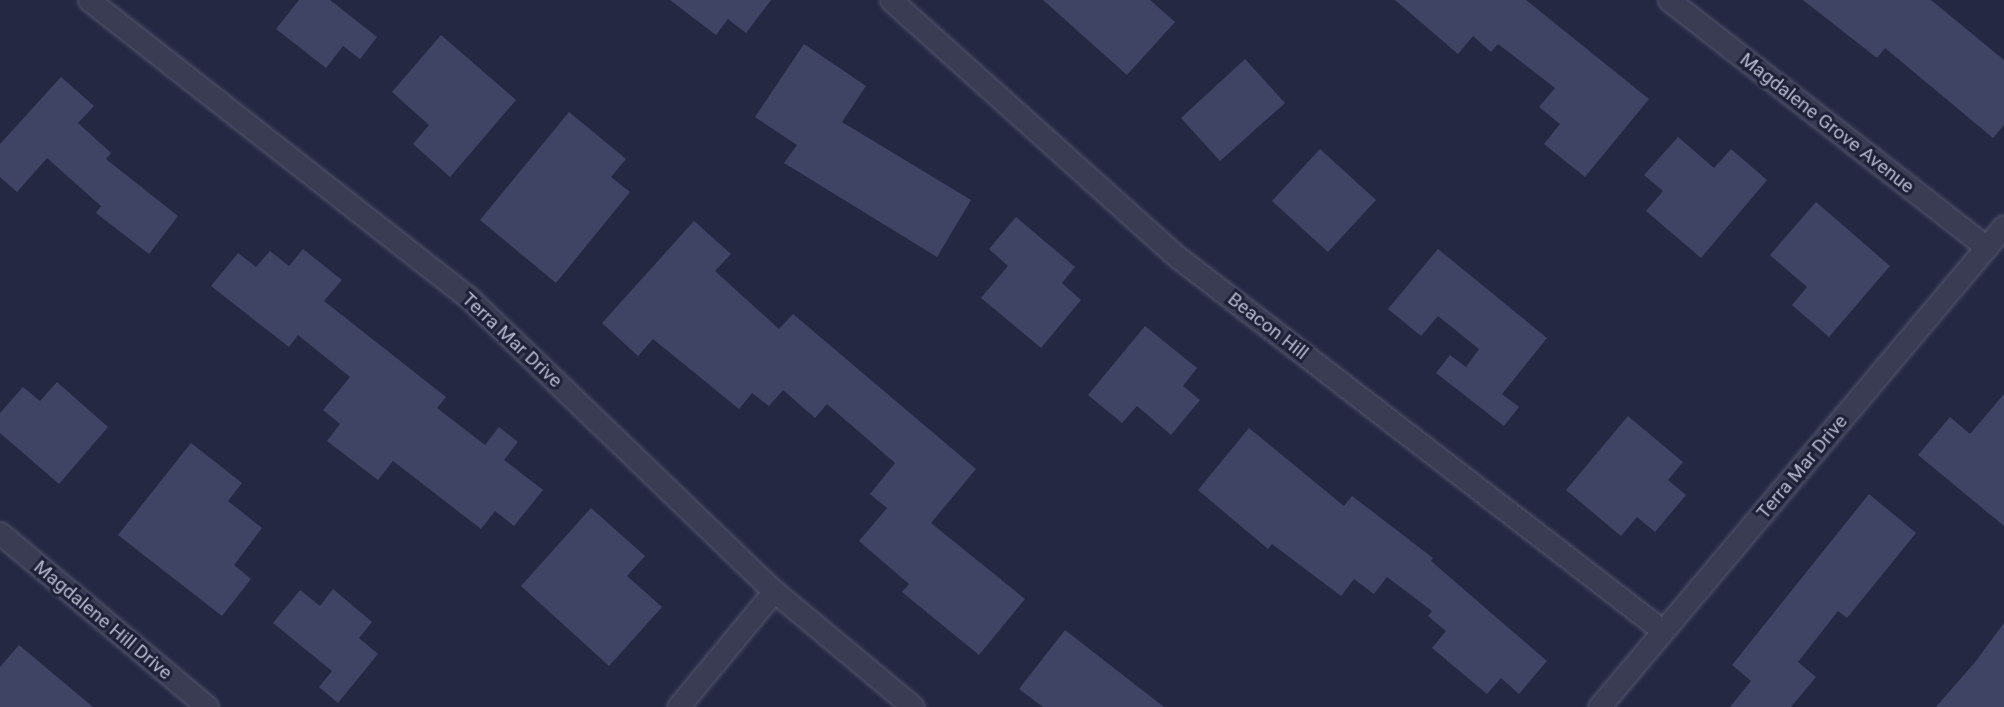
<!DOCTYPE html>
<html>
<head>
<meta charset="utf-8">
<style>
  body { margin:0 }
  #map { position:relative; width:2004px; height:707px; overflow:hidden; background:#252843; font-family:Roboto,sans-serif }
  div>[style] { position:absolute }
  .building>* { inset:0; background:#404464 }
  .roads { filter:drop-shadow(0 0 2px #54566d) drop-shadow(0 0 2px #54566d) }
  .street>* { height:21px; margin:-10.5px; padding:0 10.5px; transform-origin:10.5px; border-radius:10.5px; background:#393c53 }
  span { translate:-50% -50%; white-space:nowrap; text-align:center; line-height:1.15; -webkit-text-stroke:6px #1e2038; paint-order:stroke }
  .street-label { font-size:19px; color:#b6b8cd }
</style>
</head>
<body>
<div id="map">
  <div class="building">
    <div style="clip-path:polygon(299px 0,330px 0,377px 37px,360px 59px,343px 46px,326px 68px,276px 29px)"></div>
    <div style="clip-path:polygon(670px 0,771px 0,746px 33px,728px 19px,716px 35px)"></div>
    <div style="clip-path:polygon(1043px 0,1150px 0,1175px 22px,1127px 75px)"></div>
    <div style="clip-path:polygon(1395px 0,1526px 0,1649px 99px,1585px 177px,1544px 144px,1560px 124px,1539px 107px,1555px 88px,1498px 44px,1491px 52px,1473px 36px,1458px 54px)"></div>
    <div style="clip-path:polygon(1803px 0,1931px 0,2004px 60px,2004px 125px,1993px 138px,1885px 48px,1877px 58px)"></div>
    <div style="clip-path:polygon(441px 35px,516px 100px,450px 177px,413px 144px,429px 125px,392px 92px)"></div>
    <div style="clip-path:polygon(804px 44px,866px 86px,842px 122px,971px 200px,937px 257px,784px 163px,797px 145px,755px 117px)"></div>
    <div style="clip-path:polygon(1245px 59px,1285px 103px,1220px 161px,1181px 118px)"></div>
    <div style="clip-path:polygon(61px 77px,94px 106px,78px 123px,111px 153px,106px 159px,178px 216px,149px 254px,96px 213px,101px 206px,47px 158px,17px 192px,0 177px,0 144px)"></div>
    <div style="clip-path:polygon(569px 112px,626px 159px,611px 177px,630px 192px,556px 283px,480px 220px)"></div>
    <div style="clip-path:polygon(1678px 137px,1714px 168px,1731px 149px,1767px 180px,1701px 258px,1646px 211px,1663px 191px,1644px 175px)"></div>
    <div style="clip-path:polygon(1320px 149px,1376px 200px,1328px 252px,1272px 201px)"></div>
    <div style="clip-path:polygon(1816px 202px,1890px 266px,1829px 337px,1792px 305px,1807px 287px,1770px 255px)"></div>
    <div style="clip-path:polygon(1016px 217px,1075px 267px,1062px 283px,1081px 300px,1041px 348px,981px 298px,1008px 266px,989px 249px)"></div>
    <div style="clip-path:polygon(694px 221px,731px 254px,715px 271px,779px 329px,793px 314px,976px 469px,931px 523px,1025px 599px,979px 655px,902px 592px,909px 584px,859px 541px,887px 508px,870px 494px,895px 463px,827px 404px,815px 418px,783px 390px,769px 406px,752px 393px,739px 409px,653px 339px,638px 356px,602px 323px)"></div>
    <div style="clip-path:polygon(303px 249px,342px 280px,324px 301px,446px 397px,437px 408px,485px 445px,499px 427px,518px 442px,504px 460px,543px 490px,514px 526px,495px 511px,481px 529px,393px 461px,378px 480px,327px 441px,340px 424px,323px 410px,350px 377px,298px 335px,289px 347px,211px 286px,238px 253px,256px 267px,270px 251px,289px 266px)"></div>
    <div style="clip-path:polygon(1438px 249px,1547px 338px,1502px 394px,1519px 407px,1504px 426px,1436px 373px,1450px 355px,1466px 367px,1479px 349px,1438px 316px,1421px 336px,1388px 309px)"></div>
    <div style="clip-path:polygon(1145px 326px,1197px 368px,1183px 386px,1200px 400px,1171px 435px,1137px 406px,1122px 423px,1088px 395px)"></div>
    <div style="clip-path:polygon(57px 382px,108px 427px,59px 484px,0 433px,0 413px,23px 387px,40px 401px)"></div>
    <div style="clip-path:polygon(2004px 394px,2004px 526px,1918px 455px,1950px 417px,1970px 434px)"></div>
    <div style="clip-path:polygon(1628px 416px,1683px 462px,1668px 480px,1686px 495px,1655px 532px,1637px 517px,1621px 536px,1566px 490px)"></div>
    <div style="clip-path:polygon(1249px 428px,1344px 506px,1352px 496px,1433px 558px,1431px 561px,1547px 661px,1519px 694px,1501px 678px,1487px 694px,1432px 648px,1446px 631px,1428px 616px,1432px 611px,1387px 577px,1374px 594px,1354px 579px,1341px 596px,1272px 544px,1268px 549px,1198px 490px)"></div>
    <div style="clip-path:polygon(191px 443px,242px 483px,228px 501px,262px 528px,234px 565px,251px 579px,222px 616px,118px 535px)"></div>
    <div style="clip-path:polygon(1869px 494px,1916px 533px,1847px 618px,1838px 611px,1798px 662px,1816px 677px,1791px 707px,1730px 707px,1751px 681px,1732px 665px)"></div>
    <div style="clip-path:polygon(591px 508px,645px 556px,627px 576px,662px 607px,609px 666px,521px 586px)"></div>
    <div style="clip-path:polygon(333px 589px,372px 622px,359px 638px,378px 654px,338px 703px,319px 687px,332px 671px,273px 623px,300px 590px,320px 606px)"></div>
    <div style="clip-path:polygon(2004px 623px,2004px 707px,1936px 707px,1976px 661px)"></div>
    <div style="clip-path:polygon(1065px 630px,1164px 707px,1043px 707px,1019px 689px)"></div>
    <div style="clip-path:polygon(19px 645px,93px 707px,0 707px,0 667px)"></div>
  </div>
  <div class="roads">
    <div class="street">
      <div style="left:89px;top:0;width:480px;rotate:38.1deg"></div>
      <div style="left:467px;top:296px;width:426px;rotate:43.9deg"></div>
      <div style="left:774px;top:591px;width:181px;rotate:39.8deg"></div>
      <div style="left:891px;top:0;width:387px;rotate:41.9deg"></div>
      <div style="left:1179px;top:258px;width:611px;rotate:37.62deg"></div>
      <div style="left:1669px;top:0;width:402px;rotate:37.9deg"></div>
      <div style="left:0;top:533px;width:270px;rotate:40deg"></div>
      <div style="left:678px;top:707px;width:151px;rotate:-50.4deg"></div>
      <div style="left:1599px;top:707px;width:629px;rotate:-49.9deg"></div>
    </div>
  </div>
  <div class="street-label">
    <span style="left:1827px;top:123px;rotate:38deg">Magdalene Grove Avenue</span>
    <span style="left:1268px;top:326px;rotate:38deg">Beacon Hill</span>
    <span style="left:512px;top:340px;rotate:43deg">Terra Mar Drive</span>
    <span style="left:1802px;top:467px;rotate:-50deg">Terra Mar Drive</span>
    <span style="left:103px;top:620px;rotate:40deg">Magdalene Hill Drive</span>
  </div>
</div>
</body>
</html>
